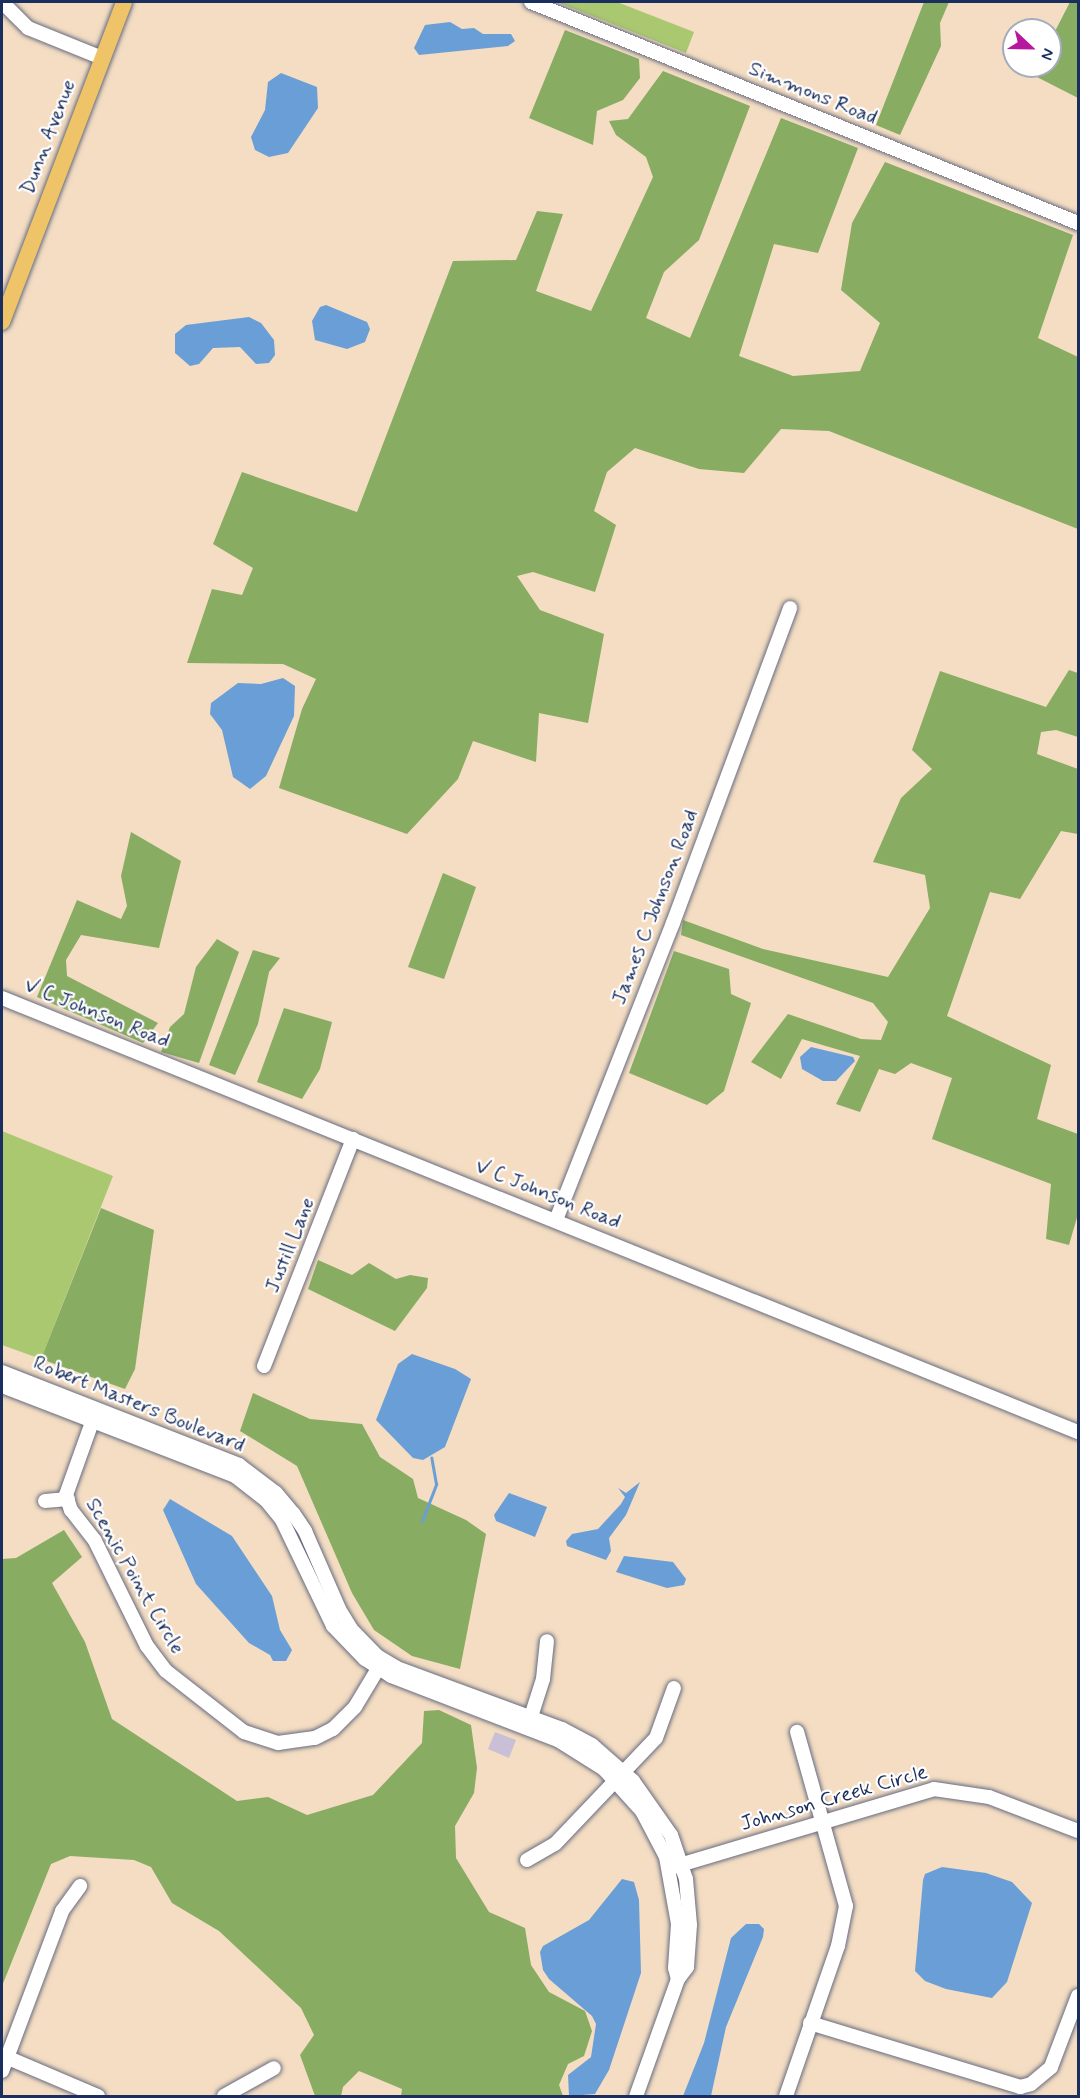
<!DOCTYPE html>
<html>
<head>
<meta charset="utf-8">
<style>
  body { margin:0 }
  #map { position:relative; width:1080px; height:2098px; overflow:hidden; background:#f4ddc2; font-family:Mynerve,sans-serif }
  div>[style] { position:absolute }
  .industrial>* { inset:0; background:#c9bfd7 }
  .green>* { inset:0; background:#aac870 }
  .forest>* { inset:0; background:#87ac62 }
  .water>* { inset:0; background:#699fd6 }
  .stream>* { height:3px; margin:-1.5px; padding:0 1.5px; transform-origin:1.5px; border-radius:1.5px; background:#699fd6 }
  .roads { filter:drop-shadow(0 0 2px #676c81) drop-shadow(0 0 2px #676c81) }
  .minor>* { height:14px; margin:-7px; padding:0 7px; transform-origin:7px; border-radius:7px; background:#fff }
  .major>* { height:16px; margin:-8px; padding:0 8px; transform-origin:8px; border-radius:8px; background:#efc469 }
  span { translate:-50% -50%; white-space:nowrap; text-align:center; line-height:1.15; -webkit-text-stroke:4.5px #fff; paint-order:stroke }
  .street-label { font-size:21px; color:#1b2f5e }
  .frame { position:absolute; inset:0; border:3px solid #1b2f5e; pointer-events:none }
  .north { position:absolute; left:1002px; top:18px; width:60px; height:60px; box-sizing:border-box; background:#fff; border:2px solid #a4acbf; border-radius:50%; rotate:112deg; font-size:16px; font-weight:700; line-height:24px; text-align:center; color:#1b2f5e }
  .north::after { content:''; display:block; margin:auto; width:21px; height:27px; background:#b5179e; clip-path:polygon(50% 0,100% 100%,50% 72%,0 100%) }
</style>
</head>
<body>
<div id="map">
  <div class="industrial">
    <div style="clip-path:polygon(495px 1732px,516px 1740px,509px 1758px,488px 1749px)"></div>
  </div>
  <div class="green">
    <div style="clip-path:polygon(557px 2px,617px 2px,694px 32px,686px 53px)"></div>
    <div style="clip-path:polygon(2px 1131px,113px 1176px,41px 1359px,2px 1345px)"></div>
  </div>
  <div class="forest">
    <div style="clip-path:polygon(924px 2px,949px 2px,940px 23px,941px 46px,900px 135px,876px 125px)"></div>
    <div style="clip-path:polygon(1070px 2px,1078px 2px,1078px 98px,1033px 75px,1038px 66px,1050px 66px,1050px 41px)"></div>
    <div style="clip-path:polygon(565px 30px,639px 59px,640px 78px,623px 100px,597px 111px,593px 145px,529px 118px)"></div>
    <div style="clip-path:polygon(663px 71px,750px 106px,699px 240px,664px 272px,646px 318px,690px 338px,781px 118px,858px 148px,818px 253px,774px 244px,739px 356px,793px 376px,860px 371px,880px 323px,841px 290px,852px 223px,885px 162px,1073px 235px,1038px 338px,1078px 357px,1078px 529px,829px 431px,781px 429px,744px 473px,699px 469px,635px 448px,607px 472px,594px 511px,616px 525px,595px 592px,533px 572px,517px 576px,540px 610px,604px 634px,588px 723px,539px 713px,536px 762px,473px 741px,458px 779px,407px 834px,279px 788px,302px 709px,316px 679px,283px 664px,187px 663px,212px 589px,242px 595px,253px 568px,213px 544px,242px 472px,357px 512px,453px 261px,516px 260px,537px 211px,563px 214px,536px 291px,591px 311px,653px 177px,646px 157px,616px 135px,609px 121px,628px 119px)"></div>
    <div style="clip-path:polygon(1069px 670px,1078px 673px,1078px 737px,1056px 730px,1041px 732px,1037px 754px,1078px 769px,1078px 834px,1061px 831px,1020px 899px,990px 892px,947px 1016px,1051px 1065px,1037px 1119px,1078px 1134px,1078px 1214px,1069px 1245px,1046px 1239px,1051px 1184px,932px 1139px,952px 1078px,911px 1063px,895px 1074px,879px 1069px,860px 1112px,836px 1104px,860px 1056px,802px 1039px,781px 1079px,751px 1062px,788px 1014px,861px 1039px,881px 1040px,888px 1022px,873px 1003px,681px 935px,683px 920px,763px 949px,888px 977px,930px 908px,925px 875px,873px 862px,901px 798px,932px 769px,912px 750px,940px 671px,1046px 707px)"></div>
    <div style="clip-path:polygon(131px 832px,181px 861px,159px 948px,81px 935px,66px 960px,67px 976px,158px 1023px,143px 1043px,37px 997px,77px 900px,121px 919px,127px 906px,121px 876px)"></div>
    <div style="clip-path:polygon(443px 873px,476px 887px,444px 979px,408px 967px)"></div>
    <div style="clip-path:polygon(217px 939px,239px 952px,199px 1063px,161px 1052px,170px 1027px,184px 1014px,196px 967px)"></div>
    <div style="clip-path:polygon(253px 950px,280px 958px,269px 972px,258px 1024px,235px 1075px,209px 1065px)"></div>
    <div style="clip-path:polygon(674px 951px,729px 969px,731px 994px,751px 1003px,724px 1091px,707px 1105px,629px 1073px)"></div>
    <div style="clip-path:polygon(284px 1008px,332px 1022px,320px 1069px,302px 1099px,257px 1082px)"></div>
    <div style="clip-path:polygon(101px 1208px,154px 1230px,135px 1369px,125px 1389px,41px 1359px)"></div>
    <div style="clip-path:polygon(318px 1260px,352px 1275px,369px 1263px,396px 1279px,410px 1275px,428px 1278px,427px 1288px,395px 1331px,308px 1289px)"></div>
    <div style="clip-path:polygon(253px 1393px,310px 1419px,362px 1424px,380px 1457px,413px 1479px,418px 1498px,466px 1520px,486px 1534px,460px 1669px,412px 1656px,374px 1630px,352px 1593px,297px 1466px,240px 1431px)"></div>
    <div style="clip-path:polygon(64px 1530px,82px 1557px,52px 1583px,85px 1642px,112px 1719px,237px 1801px,268px 1797px,307px 1815px,373px 1795px,422px 1743px,424px 1711px,439px 1710px,471px 1725px,477px 1768px,474px 1793px,455px 1826px,456px 1858px,489px 1912px,525px 1928px,531px 1965px,549px 1992px,585px 2011px,592px 2031px,584px 2056px,568px 2064px,559px 2085px,563px 2096px,401px 2096px,402px 2089px,359px 2071px,343px 2087px,341px 2096px,315px 2096px,300px 2055px,314px 2035px,301px 2008px,219px 1931px,172px 1903px,151px 1867px,134px 1860px,70px 1856px,51px 1864px,2px 1986px,2px 1559px,16px 1558px)"></div>
  </div>
  <div class="water">
    <div style="clip-path:polygon(450px 22px,462px 29px,474px 28px,483px 34px,511px 34px,515px 41px,508px 46px,419px 55px,414px 48px,425px 25px)"></div>
    <div style="clip-path:polygon(281px 73px,317px 87px,318px 108px,288px 153px,269px 157px,255px 150px,251px 137px,265px 110px,268px 82px)"></div>
    <div style="clip-path:polygon(326px 305px,367px 322px,370px 329px,365px 342px,347px 349px,315px 340px,312px 321px,320px 307px)"></div>
    <div style="clip-path:polygon(249px 317px,261px 323px,274px 340px,275px 355px,269px 363px,256px 364px,240px 347px,213px 348px,199px 364px,190px 366px,175px 353px,175px 334px,186px 325px)"></div>
    <div style="clip-path:polygon(283px 678px,295px 686px,294px 716px,266px 776px,250px 789px,233px 777px,222px 730px,210px 714px,211px 703px,238px 683px,261px 684px)"></div>
    <div style="clip-path:polygon(811px 1047px,853px 1057px,855px 1061px,836px 1081px,823px 1081px,802px 1069px,800px 1057px)"></div>
    <div style="clip-path:polygon(412px 1354px,455px 1369px,471px 1379px,445px 1447px,423px 1460px,413px 1458px,376px 1420px,398px 1364px)"></div>
    <div style="clip-path:polygon(640px 1482px,626px 1515px,609px 1538px,611px 1551px,606px 1560px,567px 1546px,566px 1541px,572px 1534px,598px 1529px,621px 1504px,625px 1497px,618px 1488px,626px 1493px)"></div>
    <div style="clip-path:polygon(509px 1493px,547px 1507px,535px 1537px,496px 1521px,494px 1515px)"></div>
    <div style="clip-path:polygon(170px 1499px,232px 1536px,272px 1596px,280px 1630px,292px 1650px,286px 1661px,273px 1661px,270px 1655px,249px 1643px,196px 1584px,163px 1510px)"></div>
    <div style="clip-path:polygon(624px 1556px,673px 1562px,686px 1579px,684px 1585px,667px 1588px,616px 1572px)"></div>
    <div style="clip-path:polygon(942px 1867px,986px 1873px,1012px 1882px,1032px 1903px,1007px 1982px,992px 1998px,946px 1989px,925px 1981px,915px 1971px,923px 1880px,925px 1874px)"></div>
    <div style="clip-path:polygon(622px 1879px,634px 1882px,639px 1900px,641px 1973px,609px 2070px,595px 2094px,569px 2096px,568px 2075px,591px 2057px,596px 2024px,592px 2016px,549px 1979px,543px 1970px,540px 1952px,543px 1946px,589px 1920px)"></div>
    <div style="clip-path:polygon(746px 1924px,759px 1924px,764px 1929px,763px 1937px,726px 2027px,711px 2096px,683px 2096px,704px 2043px,731px 1938px)"></div>
  </div>
  <div class="stream">
    <div style="left:422px;top:1521px;width:40px;rotate:-69deg"></div>
    <div style="left:436px;top:1484px;width:27px;rotate:-100deg"></div>
  </div>
  <div class="roads">
    <div class="minor">
      <div style="left:2px;top:2px;width:37px;rotate:45deg"></div>
      <div style="left:28px;top:28px;width:80px;rotate:22.1deg"></div>
      <div style="left:531px;top:2px;width:590px;rotate:22deg"></div>
      <div style="left:2px;top:998px;width:1160px;rotate:21.97deg"></div>
      <div style="left:556px;top:1220px;width:319px;rotate:-68.5deg"></div>
      <div style="left:673px;top:923px;width:336px;rotate:-69.6deg"></div>
      <div style="left:264px;top:1366px;width:244px;rotate:-68.6deg"></div>
      <div style="left:2px;top:1372px;width:255px;rotate:21.4deg"></div>
      <div style="left:239px;top:1465px;width:46px;rotate:37.1deg"></div>
      <div style="left:276px;top:1493px;width:26px;rotate:50deg"></div>
      <div style="left:293px;top:1513px;width:22px;rotate:56deg"></div>
      <div style="left:305px;top:1531px;width:85px;rotate:66.4deg"></div>
      <div style="left:339px;top:1609px;width:23px;rotate:59deg"></div>
      <div style="left:351px;top:1629px;width:37px;rotate:46deg"></div>
      <div style="left:377px;top:1656px;width:23px;rotate:31deg"></div>
      <div style="left:397px;top:1668px;width:176px;rotate:20.3deg"></div>
      <div style="left:562px;top:1729px;width:34px;rotate:28deg"></div>
      <div style="left:592px;top:1745px;width:55px;rotate:41.3deg"></div>
      <div style="left:633px;top:1781px;width:66px;rotate:54.9deg"></div>
      <div style="left:671px;top:1835px;width:46px;rotate:71.2deg"></div>
      <div style="left:686px;top:1879px;width:46px;rotate:85deg"></div>
      <div style="left:690px;top:1925px;width:42px;rotate:94.1deg"></div>
      <div style="left:687px;top:1967px;width:15px;rotate:127deg"></div>
      <div style="left:678px;top:1979px;width:124px;rotate:109.7deg"></div>
      <div style="left:2px;top:1386px;width:250px;rotate:21.1deg"></div>
      <div style="left:235px;top:1476px;width:39px;rotate:38deg"></div>
      <div style="left:266px;top:1500px;width:26px;rotate:51deg"></div>
      <div style="left:282px;top:1520px;width:118px;rotate:64.3deg"></div>
      <div style="left:333px;top:1626px;width:46px;rotate:45.9deg"></div>
      <div style="left:365px;top:1659px;width:31px;rotate:33deg"></div>
      <div style="left:391px;top:1676px;width:179px;rotate:21deg"></div>
      <div style="left:558px;top:1740px;width:54px;rotate:32.2deg"></div>
      <div style="left:604px;top:1769px;width:57px;rotate:47.9deg"></div>
      <div style="left:642px;top:1811px;width:52px;rotate:62.4deg"></div>
      <div style="left:666px;top:1857px;width:68px;rotate:79.8deg"></div>
      <div style="left:678px;top:1924px;width:44px;rotate:93.9deg"></div>
      <div style="left:675px;top:1968px;width:11px;rotate:75deg"></div>
      <div style="left:96px;top:1411px;width:89px;rotate:109.7deg"></div>
      <div style="left:66px;top:1495px;width:16px;rotate:72deg"></div>
      <div style="left:71px;top:1510px;width:39px;rotate:52deg"></div>
      <div style="left:95px;top:1541px;width:117px;rotate:63.7deg"></div>
      <div style="left:147px;top:1646px;width:31px;rotate:53deg"></div>
      <div style="left:166px;top:1671px;width:99px;rotate:38deg"></div>
      <div style="left:244px;top:1732px;width:36px;rotate:18deg"></div>
      <div style="left:278px;top:1743px;width:37px;rotate:-8deg"></div>
      <div style="left:315px;top:1738px;width:20px;rotate:-27deg"></div>
      <div style="left:333px;top:1729px;width:31px;rotate:-45deg"></div>
      <div style="left:355px;top:1707px;width:52px;rotate:-59deg"></div>
      <div style="left:45px;top:1501px;width:23px;rotate:-5deg"></div>
      <div style="left:528px;top:1726px;width:49px;rotate:-72.3deg"></div>
      <div style="left:543px;top:1679px;width:38px;rotate:-84deg"></div>
      <div style="left:527px;top:1860px;width:32px;rotate:-30deg"></div>
      <div style="left:555px;top:1844px;width:146px;rotate:-46.4deg"></div>
      <div style="left:656px;top:1738px;width:53px;rotate:-70.2deg"></div>
      <div style="left:673px;top:1867px;width:272px;rotate:-16.6deg"></div>
      <div style="left:934px;top:1789px;width:56px;rotate:8.3deg"></div>
      <div style="left:989px;top:1797px;width:95px;rotate:20.9deg"></div>
      <div style="left:810px;top:2023px;width:220px;rotate:16.9deg"></div>
      <div style="left:1020px;top:2087px;width:11px;rotate:-15deg"></div>
      <div style="left:1031px;top:2084px;width:26px;rotate:-40deg"></div>
      <div style="left:1051px;top:2067px;width:76px;rotate:-69.2deg"></div>
      <div style="left:6px;top:2057px;width:100px;rotate:23deg"></div>
      <div style="left:2px;top:2071px;width:171px;rotate:-69.4deg"></div>
      <div style="left:62px;top:1911px;width:31px;rotate:-54deg"></div>
      <div style="left:224px;top:2096px;width:57px;rotate:-29.2deg"></div>
      <div style="left:786px;top:2096px;width:159px;rotate:-70.9deg"></div>
      <div style="left:838px;top:1946px;width:41px;rotate:-78.7deg"></div>
      <div style="left:846px;top:1906px;width:181px;rotate:-105.7deg"></div>
    </div>
    <div class="major">
      <div style="left:2px;top:322px;width:342px;rotate:-69.1deg"></div>
    </div>
  </div>
  <div class="street-label">
    <span style="left:813px;top:93px;rotate:22deg">Simmons Road</span>
    <span style="left:48px;top:137px;rotate:-69deg">Dunn Avenue</span>
    <span style="left:655px;top:907px;rotate:-69deg">James C Johnson Road</span>
    <span style="left:97px;top:1013px;rotate:22deg">V C Johnson Road</span>
    <span style="left:548px;top:1194px;rotate:22deg">V C Johnson Road</span>
    <span style="left:290px;top:1245px;rotate:-68deg">Justill Lane</span>
    <span style="left:139px;top:1404px;rotate:22deg">Robert Masters Boulevard</span>
    <span style="left:135px;top:1576px;rotate:60deg">Scenic Point Circle</span>
    <span style="left:834px;top:1798px;rotate:-16deg">Johnson Creek Circle</span>
  </div>
  <div class="frame"></div>
  <div class="north">N</div>
</div>
</body>
</html>
